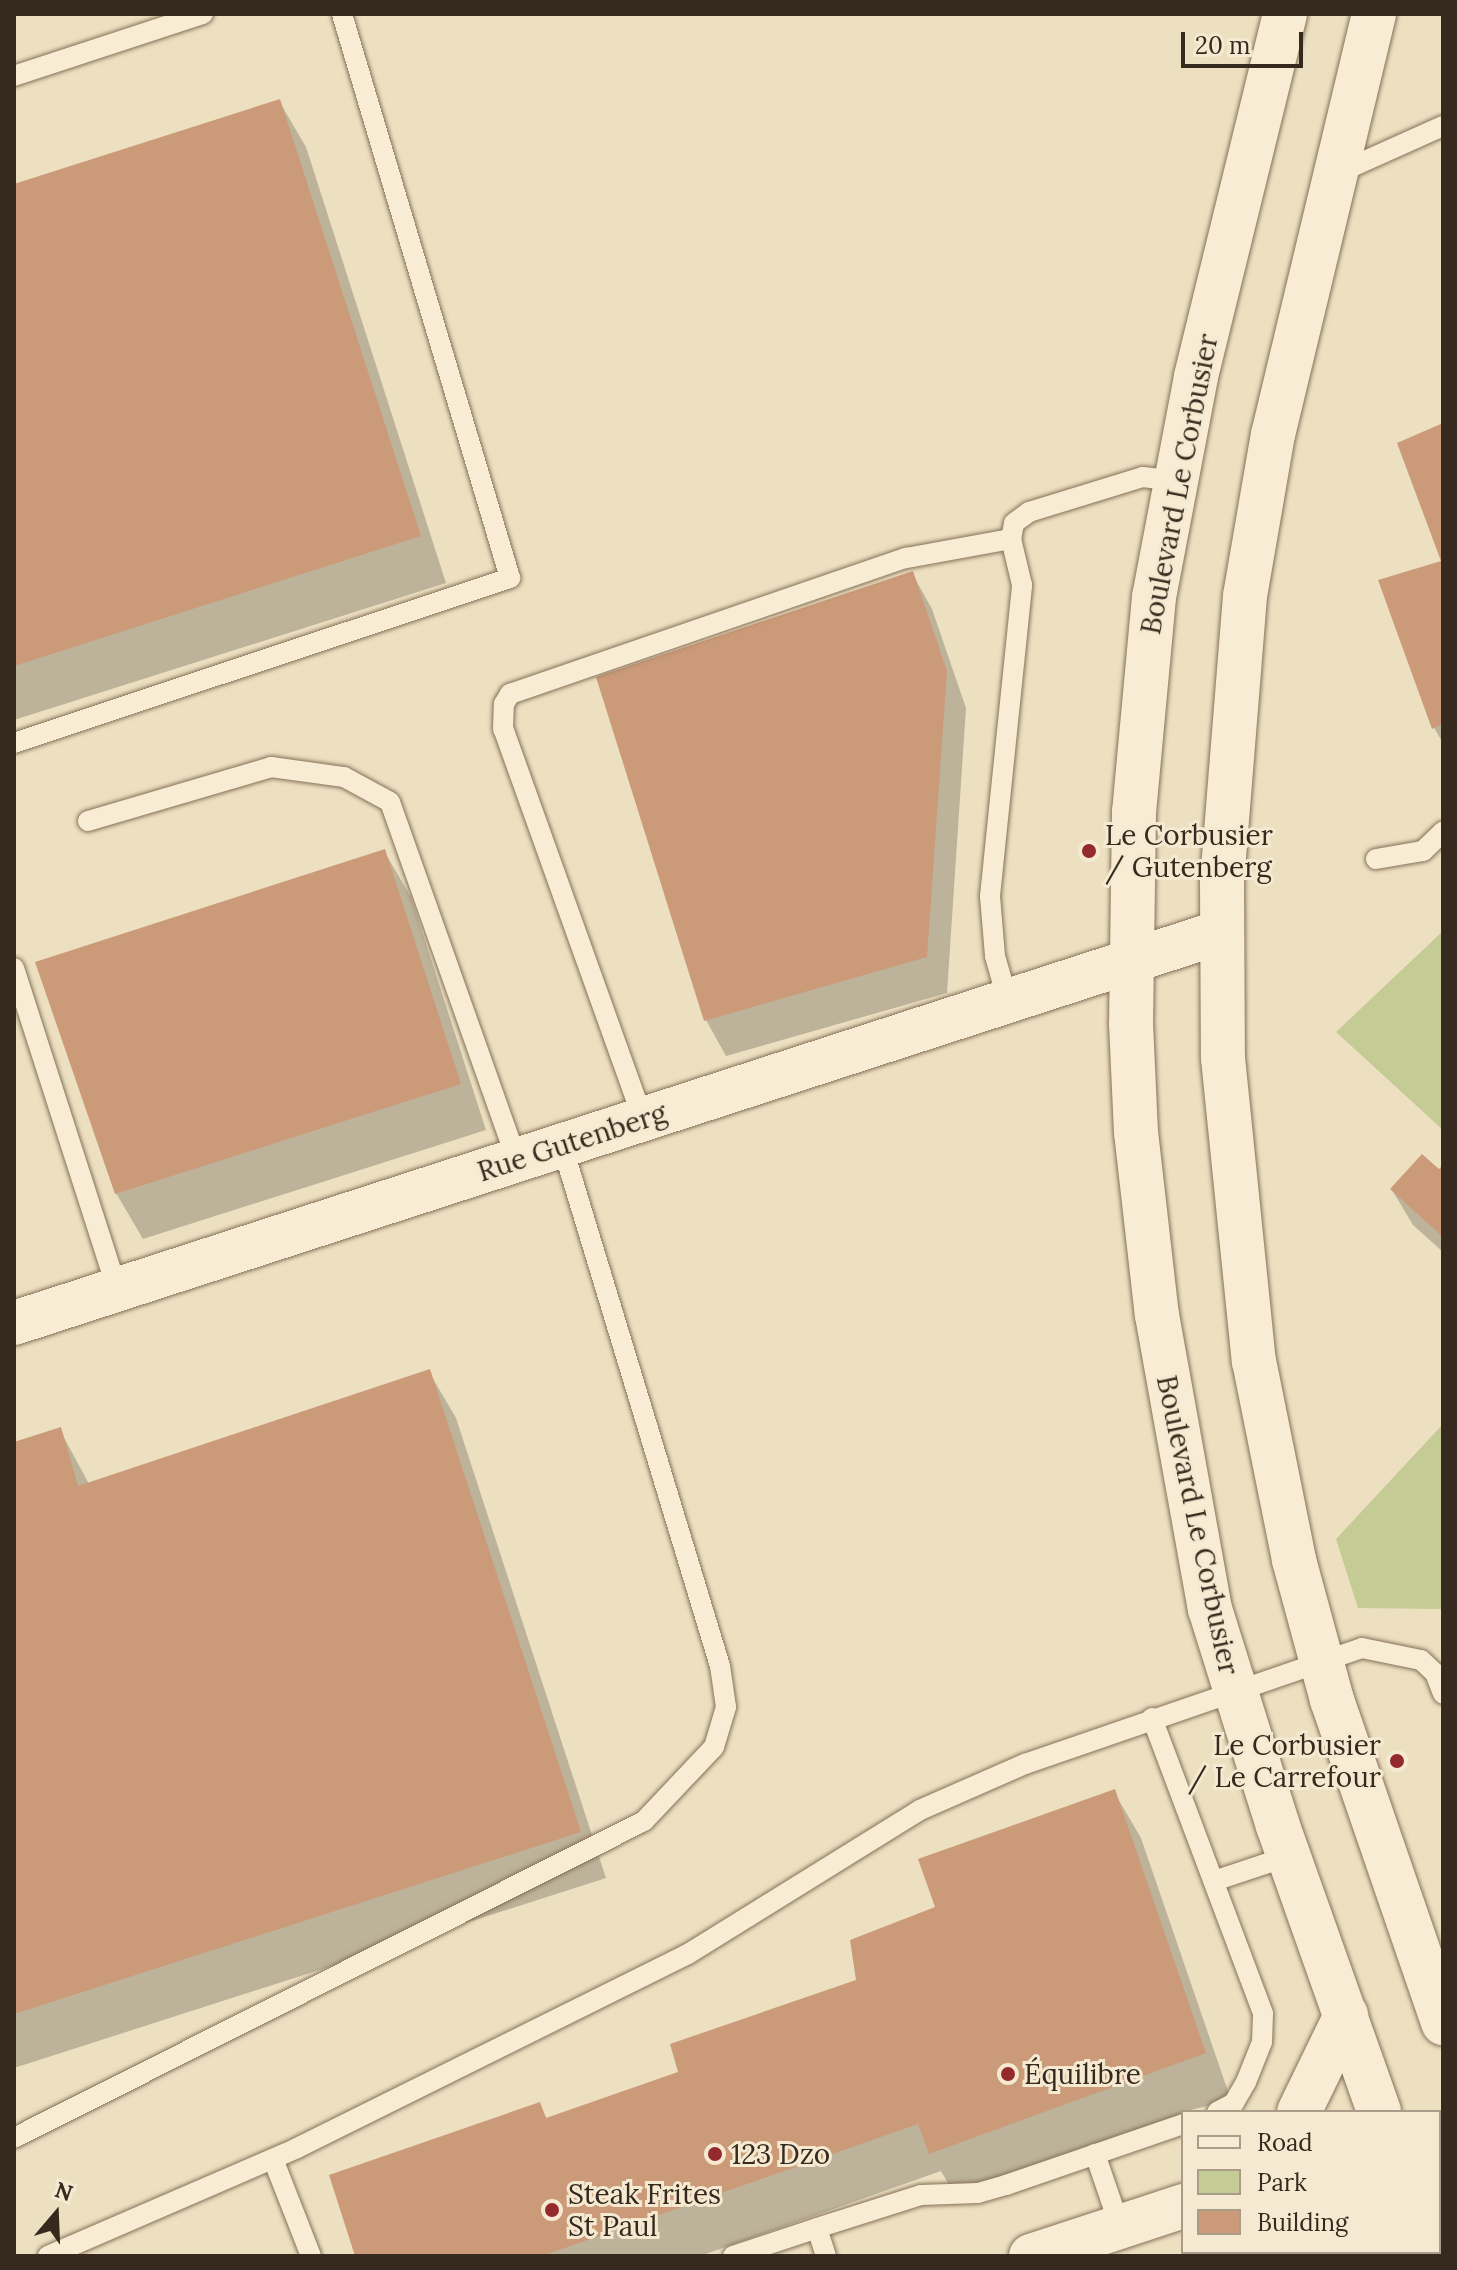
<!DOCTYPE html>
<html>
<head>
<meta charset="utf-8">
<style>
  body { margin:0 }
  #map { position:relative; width:1457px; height:2270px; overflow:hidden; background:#ede0c1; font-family:Lora,serif }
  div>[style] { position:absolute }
  .green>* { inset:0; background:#c5cb95 }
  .shadow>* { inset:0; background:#0003 }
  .building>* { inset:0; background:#cb9a78 }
  .roads { filter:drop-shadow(0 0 2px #867159) drop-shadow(0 0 2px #867159) }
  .service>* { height:20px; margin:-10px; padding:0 10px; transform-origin:10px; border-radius:10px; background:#f8edd4 }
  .tertiary>* { height:44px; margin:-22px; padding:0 22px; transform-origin:22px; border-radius:22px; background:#f8edd4 }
  .dots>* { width:22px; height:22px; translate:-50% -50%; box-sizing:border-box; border:4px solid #f5ead1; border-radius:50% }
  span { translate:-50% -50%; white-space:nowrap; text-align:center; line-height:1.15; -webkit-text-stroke:6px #f5ead1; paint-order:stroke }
  .street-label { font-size:28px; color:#36291d }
  .poi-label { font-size:28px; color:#36291d }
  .left { translate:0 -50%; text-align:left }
  .right { translate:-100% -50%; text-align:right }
  .frame { position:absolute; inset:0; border:16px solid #36291d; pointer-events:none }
  .legend { position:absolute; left:1181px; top:2110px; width:260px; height:144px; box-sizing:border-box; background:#f5ead1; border:2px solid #a99d89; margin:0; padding:10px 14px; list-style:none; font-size:24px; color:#36291d }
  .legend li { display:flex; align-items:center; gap:16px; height:40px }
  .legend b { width:40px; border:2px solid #a99d89 }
  .north { position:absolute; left:16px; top:2174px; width:80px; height:80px; -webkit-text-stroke:6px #f5ead1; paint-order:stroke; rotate:19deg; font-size:22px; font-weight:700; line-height:32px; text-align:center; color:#36291d }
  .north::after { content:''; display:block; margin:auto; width:28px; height:36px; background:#36291d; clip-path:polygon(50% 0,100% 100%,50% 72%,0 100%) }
  .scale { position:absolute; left:1181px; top:32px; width:122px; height:36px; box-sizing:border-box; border:4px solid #36291d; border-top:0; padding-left:10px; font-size:24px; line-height:28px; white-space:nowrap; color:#36291d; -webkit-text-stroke:6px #f5ead1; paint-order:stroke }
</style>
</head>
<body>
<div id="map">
  <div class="green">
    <div style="clip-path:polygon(1443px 931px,1443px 1130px,1336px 1032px)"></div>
    <div style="clip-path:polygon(1443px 1424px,1443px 1609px,1358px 1608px,1336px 1539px)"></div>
  </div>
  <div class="shadow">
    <div style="clip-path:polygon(279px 101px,306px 147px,446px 583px,14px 720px,14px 186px)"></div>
    <div style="clip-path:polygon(1443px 563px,1443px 743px,1434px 728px)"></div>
    <div style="clip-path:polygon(912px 573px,932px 609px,966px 708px,947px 993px,726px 1056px,706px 1020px)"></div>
    <div style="clip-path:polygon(384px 851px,411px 897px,486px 1130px,143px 1239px,116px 1193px)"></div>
    <div style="clip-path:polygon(1443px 1168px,1443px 1252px,1413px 1225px,1392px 1190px)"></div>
    <div style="clip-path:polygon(429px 1372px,456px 1418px,606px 1878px,14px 2068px,14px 1444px,60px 1430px,89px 1484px)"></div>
    <div style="clip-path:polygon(1114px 1792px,1141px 1838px,1231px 2100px,1183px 2112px,1183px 2117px,957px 2199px,941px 2171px,700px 2256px,357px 2256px,539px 2104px,547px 2119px,680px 2073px,858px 1982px,938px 1908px)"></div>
  </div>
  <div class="building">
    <div style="clip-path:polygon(280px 99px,421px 536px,14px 666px,14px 184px)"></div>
    <div style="clip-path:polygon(1443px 423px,1443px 724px,1432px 729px,1378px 580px,1441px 561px,1397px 443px)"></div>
    <div style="clip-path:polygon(913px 571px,947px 671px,927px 957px,704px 1021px,596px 677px)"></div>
    <div style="clip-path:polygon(385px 849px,461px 1084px,115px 1194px,35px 962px)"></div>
    <div style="clip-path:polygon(1422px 1154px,1439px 1169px,1443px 1165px,1443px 1237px,1390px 1189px)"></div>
    <div style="clip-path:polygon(430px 1369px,581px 1832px,14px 2014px,14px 1442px,61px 1427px,78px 1486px)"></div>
    <div style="clip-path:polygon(1115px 1789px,1206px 2053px,929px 2154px,918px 2124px,542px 2256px,355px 2256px,329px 2175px,540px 2102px,546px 2118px,678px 2072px,670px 2044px,856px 1980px,850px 1940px,935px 1907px,918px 1859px)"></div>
  </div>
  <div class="roads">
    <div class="service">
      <div style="left:14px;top:76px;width:199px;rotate:-18.2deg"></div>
      <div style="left:1338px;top:173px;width:115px;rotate:-24.1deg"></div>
      <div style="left:14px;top:743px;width:523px;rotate:-18.4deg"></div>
      <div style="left:510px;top:578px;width:588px;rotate:-106.59deg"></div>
      <div style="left:88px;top:821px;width:191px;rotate:-16.4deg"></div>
      <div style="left:271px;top:767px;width:74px;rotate:7.8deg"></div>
      <div style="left:344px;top:777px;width:52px;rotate:28.5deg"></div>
      <div style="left:390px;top:802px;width:380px;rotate:70.5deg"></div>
      <div style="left:1376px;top:859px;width:48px;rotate:-9.7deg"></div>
      <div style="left:1423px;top:851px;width:28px;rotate:-44deg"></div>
      <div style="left:14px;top:968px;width:337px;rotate:72.2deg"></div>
      <div style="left:1008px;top:1002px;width:48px;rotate:-105.8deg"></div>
      <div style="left:995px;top:956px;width:60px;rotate:-94.8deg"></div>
      <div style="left:990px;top:896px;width:313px;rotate:-84.1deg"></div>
      <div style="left:1022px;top:585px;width:47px;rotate:-103.4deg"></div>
      <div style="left:1011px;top:539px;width:16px;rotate:-79deg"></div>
      <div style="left:1014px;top:523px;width:19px;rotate:-36deg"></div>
      <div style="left:1029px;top:512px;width:119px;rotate:-17.1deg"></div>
      <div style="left:1143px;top:477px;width:31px;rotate:7deg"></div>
      <div style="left:643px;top:1119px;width:414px;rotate:-109.7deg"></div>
      <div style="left:503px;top:729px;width:25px;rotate:-88deg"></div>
      <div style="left:504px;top:704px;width:12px;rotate:-59deg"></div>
      <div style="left:510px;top:694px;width:419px;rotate:-19deg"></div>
      <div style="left:906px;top:558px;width:107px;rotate:-10.3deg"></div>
      <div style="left:1152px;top:1718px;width:316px;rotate:69.4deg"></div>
      <div style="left:1263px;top:2014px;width:28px;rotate:92deg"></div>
      <div style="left:1262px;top:2042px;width:43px;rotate:111.8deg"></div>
      <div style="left:1246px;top:2082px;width:24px;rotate:120deg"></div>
      <div style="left:1234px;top:2103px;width:19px;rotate:152deg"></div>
      <div style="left:1214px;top:1881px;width:79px;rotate:-18.4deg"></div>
      <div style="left:14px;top:2138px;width:705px;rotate:-26.71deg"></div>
      <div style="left:644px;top:1821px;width:102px;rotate:-46.6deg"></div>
      <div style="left:714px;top:1747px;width:42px;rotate:-73.3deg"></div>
      <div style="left:726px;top:1707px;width:41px;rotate:-98.3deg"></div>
      <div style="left:720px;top:1666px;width:544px;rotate:-106.87deg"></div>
      <div style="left:1095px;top:2154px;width:77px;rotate:71.1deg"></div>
      <div style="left:273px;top:2159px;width:104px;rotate:68.6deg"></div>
      <div style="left:48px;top:2256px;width:271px;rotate:-23.4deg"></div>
      <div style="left:297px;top:2148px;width:436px;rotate:-26.4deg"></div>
      <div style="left:688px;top:1954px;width:273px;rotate:-31.8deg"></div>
      <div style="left:920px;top:1810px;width:115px;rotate:-23.7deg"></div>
      <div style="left:1025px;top:1764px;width:356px;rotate:-19deg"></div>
      <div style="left:1362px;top:1648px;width:60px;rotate:11.5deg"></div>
      <div style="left:1421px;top:1660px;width:19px;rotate:43deg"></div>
      <div style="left:1435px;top:1673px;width:22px;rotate:69deg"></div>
      <div style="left:733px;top:2256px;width:89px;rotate:-18.4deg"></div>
      <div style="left:826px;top:2256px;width:29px;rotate:-108deg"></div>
      <div style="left:817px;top:2228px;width:109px;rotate:-17.6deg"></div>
      <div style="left:921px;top:2195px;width:57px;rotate:-2deg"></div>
      <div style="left:978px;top:2193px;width:29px;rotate:-16deg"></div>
      <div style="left:1006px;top:2185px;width:187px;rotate:-19deg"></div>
    </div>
    <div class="tertiary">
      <div style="left:1285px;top:14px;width:374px;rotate:103.8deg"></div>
      <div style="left:1196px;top:377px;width:224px;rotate:100.8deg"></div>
      <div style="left:1154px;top:597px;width:216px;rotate:95.3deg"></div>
      <div style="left:1134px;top:812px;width:211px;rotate:90.8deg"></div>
      <div style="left:1131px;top:1023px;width:109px;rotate:87.4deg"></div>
      <div style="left:1136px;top:1132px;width:184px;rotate:83.5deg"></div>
      <div style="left:1157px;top:1315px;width:299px;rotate:79.8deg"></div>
      <div style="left:1210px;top:1609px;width:227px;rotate:72.6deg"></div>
      <div style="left:1278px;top:1826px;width:303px;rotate:70.5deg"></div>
      <div style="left:1374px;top:14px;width:432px;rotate:103.5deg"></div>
      <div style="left:1273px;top:434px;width:164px;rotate:99.8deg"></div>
      <div style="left:1245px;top:596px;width:287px;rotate:94.6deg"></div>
      <div style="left:1222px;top:882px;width:176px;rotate:89.7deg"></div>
      <div style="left:1223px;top:1058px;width:305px;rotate:84.2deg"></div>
      <div style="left:1254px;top:1361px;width:203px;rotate:78.6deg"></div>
      <div style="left:1294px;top:1560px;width:145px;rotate:74.8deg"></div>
      <div style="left:1332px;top:1700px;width:342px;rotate:71deg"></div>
      <div style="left:14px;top:1323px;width:1269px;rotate:-17.95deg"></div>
      <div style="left:1299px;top:2112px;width:108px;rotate:-64.1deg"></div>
      <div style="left:1439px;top:2163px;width:4px;rotate:-27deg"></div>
      <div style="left:1302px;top:2252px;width:16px;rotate:15deg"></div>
      <div style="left:1428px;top:2252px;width:4px;rotate:63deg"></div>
      <div style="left:1031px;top:2256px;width:160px;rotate:-18.2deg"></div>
      <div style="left:1243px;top:2256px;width:12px;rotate:-20deg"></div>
    </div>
  </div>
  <div class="dots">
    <div style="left:1089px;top:851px;background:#942a2b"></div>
    <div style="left:1397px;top:1761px;background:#942a2b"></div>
    <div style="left:1008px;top:2074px;background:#942a2b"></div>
    <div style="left:715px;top:2154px;background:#942a2b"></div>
    <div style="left:552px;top:2210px;background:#942a2b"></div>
  </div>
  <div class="street-label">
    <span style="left:1179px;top:484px;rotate:-79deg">Boulevard Le Corbusier</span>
    <span style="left:572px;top:1142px;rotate:-18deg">Rue Gutenberg</span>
    <span style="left:1198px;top:1525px;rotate:78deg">Boulevard Le Corbusier</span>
  </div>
  <div class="poi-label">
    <span class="left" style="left:1105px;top:851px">Le Corbusier<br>/ Gutenberg</span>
    <span class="right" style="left:1381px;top:1761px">Le Corbusier<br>/ Le Carrefour</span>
    <span class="left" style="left:1024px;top:2074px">Équilibre</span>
    <span class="left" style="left:731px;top:2154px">123 Dzo</span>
    <span class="left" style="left:568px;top:2210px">Steak Frites<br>St Paul</span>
  </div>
  <div class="frame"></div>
  <ul class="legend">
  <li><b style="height:10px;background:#f8edd4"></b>Road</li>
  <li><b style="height:22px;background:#c5cb95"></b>Park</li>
  <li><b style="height:22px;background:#cb9a78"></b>Building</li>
  </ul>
  <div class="north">N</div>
  <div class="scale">20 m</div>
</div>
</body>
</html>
